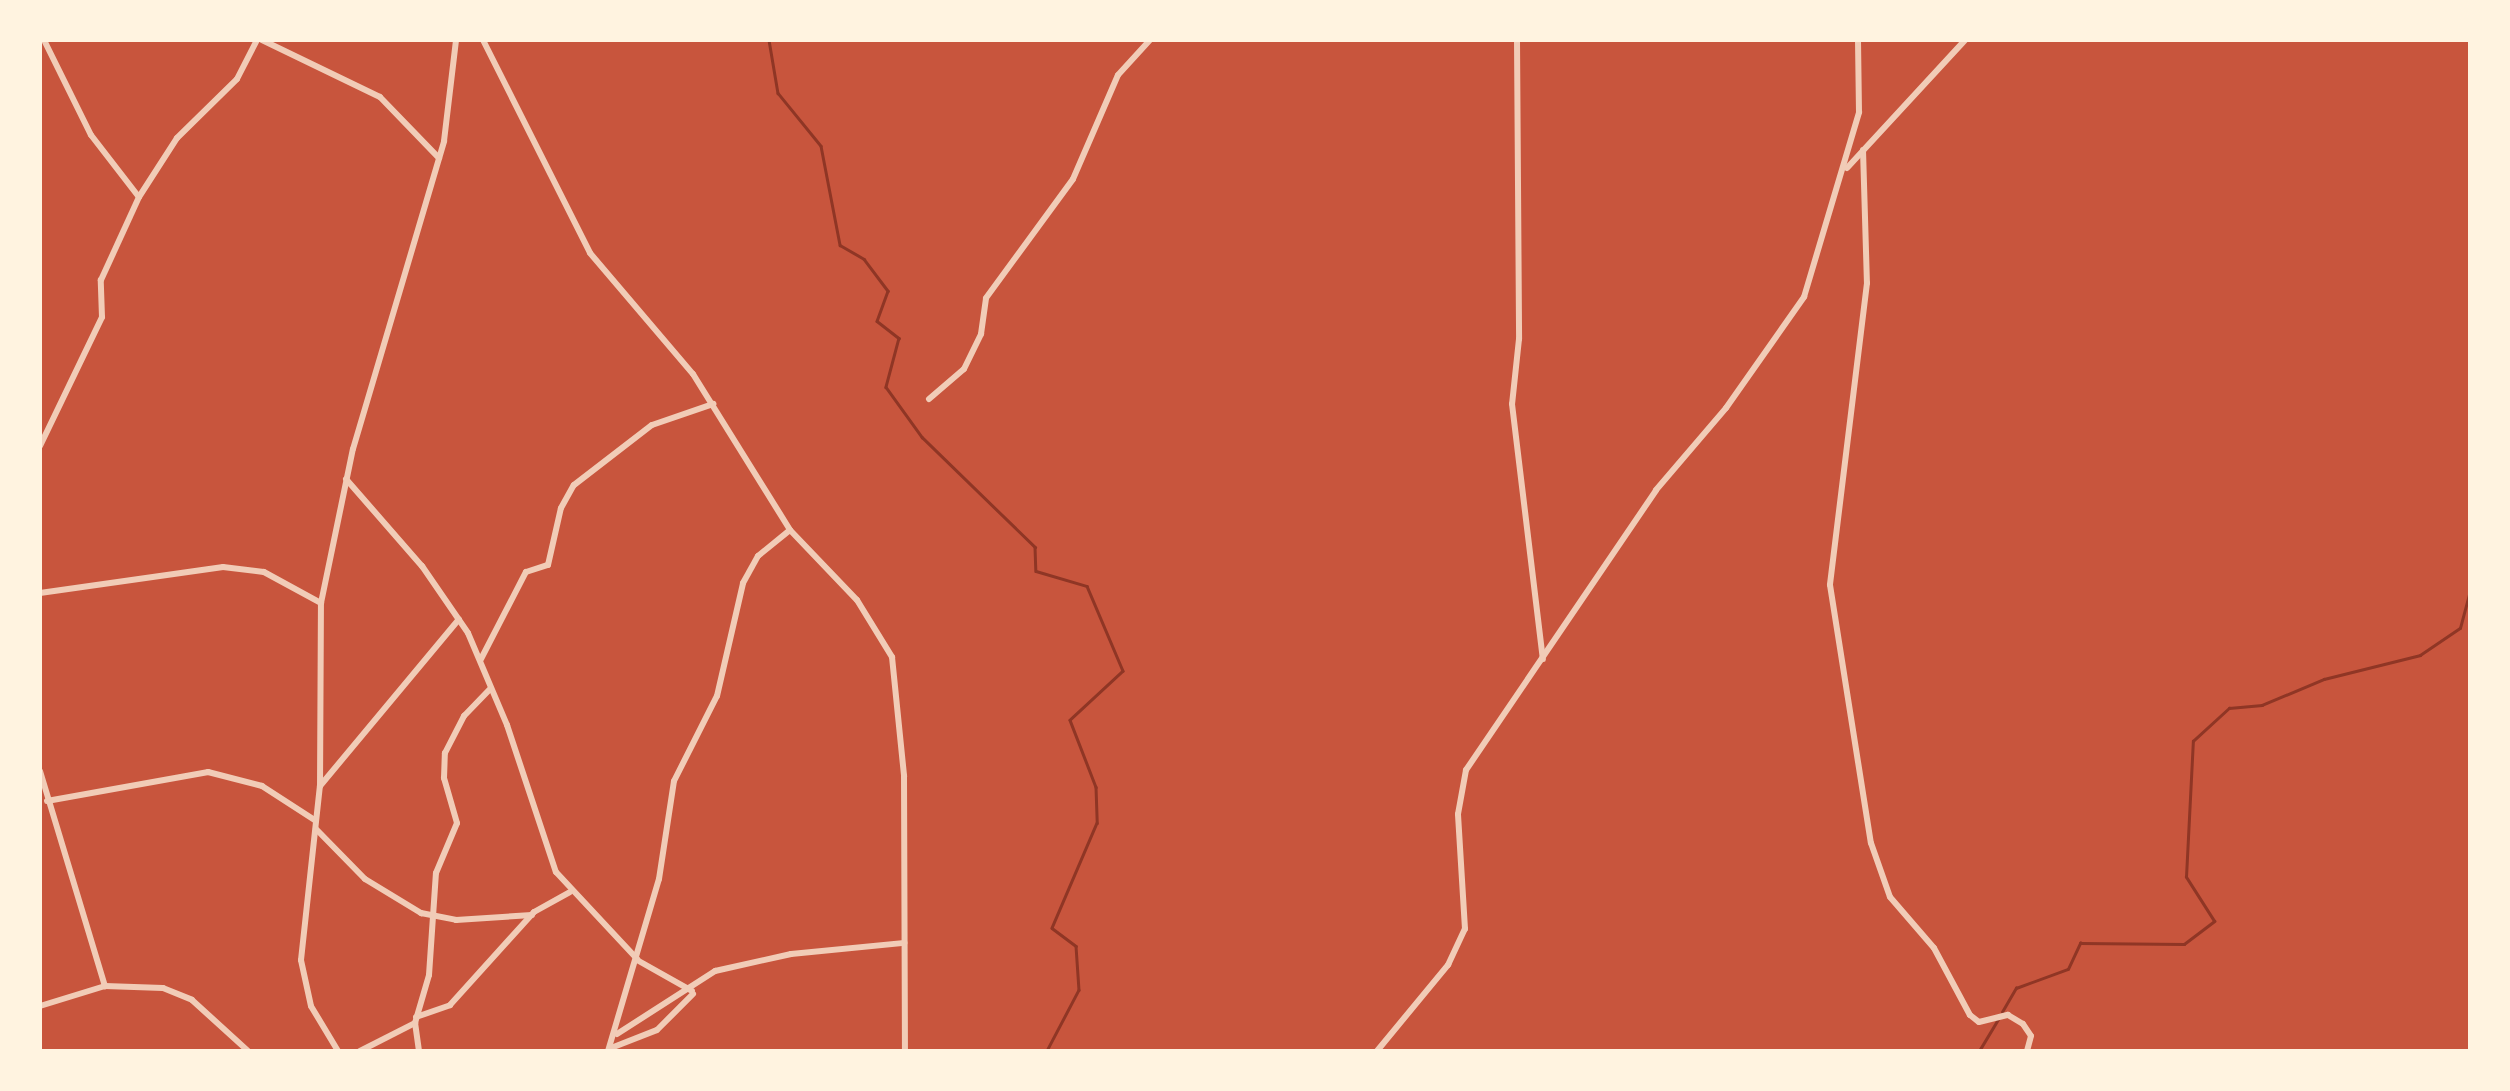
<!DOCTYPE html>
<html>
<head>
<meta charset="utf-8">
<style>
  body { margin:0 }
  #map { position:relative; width:2510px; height:1091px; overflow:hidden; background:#c8553d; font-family:Cabin,sans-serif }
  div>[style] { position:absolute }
  .stream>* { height:2.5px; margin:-1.25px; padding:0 1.25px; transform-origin:1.25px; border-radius:1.25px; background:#8f3625 }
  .minor>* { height:6px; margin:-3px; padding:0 3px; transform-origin:3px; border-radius:3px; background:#f1ccb7 }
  span { translate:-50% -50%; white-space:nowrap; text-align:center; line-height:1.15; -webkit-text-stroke:10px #fff3e0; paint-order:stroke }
  .frame { position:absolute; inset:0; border:42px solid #fff3e0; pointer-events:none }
</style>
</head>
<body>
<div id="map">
  <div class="stream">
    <div style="left:769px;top:40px;width:54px;rotate:80.4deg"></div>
    <div style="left:778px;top:93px;width:68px;rotate:50.9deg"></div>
    <div style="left:821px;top:146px;width:101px;rotate:79.1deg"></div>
    <div style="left:840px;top:245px;width:28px;rotate:30deg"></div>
    <div style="left:864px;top:259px;width:40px;rotate:53deg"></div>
    <div style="left:888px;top:291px;width:32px;rotate:110deg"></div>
    <div style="left:877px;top:321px;width:28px;rotate:38deg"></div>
    <div style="left:899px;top:338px;width:51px;rotate:104.9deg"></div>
    <div style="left:886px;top:387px;width:62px;rotate:54.2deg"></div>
    <div style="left:922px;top:437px;width:158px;rotate:44.2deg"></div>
    <div style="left:1035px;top:547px;width:24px;rotate:88deg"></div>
    <div style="left:1036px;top:571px;width:53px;rotate:16.4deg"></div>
    <div style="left:1087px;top:586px;width:92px;rotate:67deg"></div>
    <div style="left:1123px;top:671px;width:72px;rotate:137.2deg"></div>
    <div style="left:1070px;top:720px;width:72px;rotate:68.8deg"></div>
    <div style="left:1096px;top:787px;width:36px;rotate:88deg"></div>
    <div style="left:1097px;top:823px;width:114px;rotate:113.2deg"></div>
    <div style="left:1052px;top:928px;width:30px;rotate:37deg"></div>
    <div style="left:1076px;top:946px;width:44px;rotate:86.1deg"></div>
    <div style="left:1079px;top:990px;width:69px;rotate:117.7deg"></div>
    <div style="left:2002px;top:1012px;width:28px;rotate:-60deg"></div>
    <div style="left:2016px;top:988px;width:55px;rotate:-20.1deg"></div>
    <div style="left:2068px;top:969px;width:29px;rotate:-65deg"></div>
    <div style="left:2080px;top:943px;width:104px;rotate:0.6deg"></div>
    <div style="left:2184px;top:944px;width:38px;rotate:-37deg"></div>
    <div style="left:2214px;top:921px;width:52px;rotate:-122.5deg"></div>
    <div style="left:2186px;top:877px;width:136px;rotate:-87.1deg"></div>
    <div style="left:2193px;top:741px;width:49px;rotate:-42.5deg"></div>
    <div style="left:2229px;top:708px;width:33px;rotate:-5deg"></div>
    <div style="left:2262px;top:705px;width:67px;rotate:-22.8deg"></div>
    <div style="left:2324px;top:679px;width:99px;rotate:-14deg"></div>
    <div style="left:2420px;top:655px;width:48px;rotate:-34deg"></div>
    <div style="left:2460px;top:628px;width:39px;rotate:-75deg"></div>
    <div style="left:1853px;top:1051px;width:19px"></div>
    <div style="left:1979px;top:1051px;width:37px;rotate:-59deg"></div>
  </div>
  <div class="minor">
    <div style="left:44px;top:40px;width:106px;rotate:63.7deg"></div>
    <div style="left:91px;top:135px;width:78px;rotate:52.3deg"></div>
    <div style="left:262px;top:40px;width:131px;rotate:25.8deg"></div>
    <div style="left:380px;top:97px;width:85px;rotate:46deg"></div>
    <div style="left:483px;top:40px;width:238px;rotate:63.3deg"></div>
    <div style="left:590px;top:253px;width:159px;rotate:49.6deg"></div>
    <div style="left:693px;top:374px;width:184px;rotate:58.1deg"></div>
    <div style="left:790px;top:530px;width:97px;rotate:46.3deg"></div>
    <div style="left:857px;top:600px;width:67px;rotate:58.4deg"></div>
    <div style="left:892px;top:657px;width:120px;rotate:84.2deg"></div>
    <div style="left:904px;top:776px;width:275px;rotate:89.8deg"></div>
    <div style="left:1517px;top:40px;width:299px;rotate:89.6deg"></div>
    <div style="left:1519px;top:339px;width:65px;rotate:96.1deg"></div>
    <div style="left:1512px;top:404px;width:257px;rotate:83.1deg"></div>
    <div style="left:1863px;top:150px;width:133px;rotate:88.3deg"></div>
    <div style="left:1867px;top:283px;width:304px;rotate:97deg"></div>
    <div style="left:1830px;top:585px;width:261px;rotate:81deg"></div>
    <div style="left:1871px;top:843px;width:57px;rotate:70.6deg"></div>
    <div style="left:1890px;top:897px;width:67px;rotate:49.2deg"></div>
    <div style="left:1934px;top:948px;width:76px;rotate:61.8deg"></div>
    <div style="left:1970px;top:1015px;width:11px;rotate:38deg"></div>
    <div style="left:1979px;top:1022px;width:30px;rotate:-14deg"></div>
    <div style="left:2008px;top:1015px;width:17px;rotate:31deg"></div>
    <div style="left:2023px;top:1024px;width:14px;rotate:56deg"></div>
    <div style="left:2031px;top:1036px;width:16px;rotate:105deg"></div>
    <div style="left:1847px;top:168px;width:174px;rotate:-47.3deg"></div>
    <div style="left:929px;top:399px;width:46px;rotate:-40.6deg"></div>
    <div style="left:964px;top:369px;width:39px;rotate:-64deg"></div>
    <div style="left:981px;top:334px;width:36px;rotate:-82deg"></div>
    <div style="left:986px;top:298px;width:147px;rotate:-53.8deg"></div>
    <div style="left:1073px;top:179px;width:113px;rotate:-66.6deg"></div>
    <div style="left:1118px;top:75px;width:47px;rotate:-47.6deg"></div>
    <div style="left:40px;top:446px;width:143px;rotate:-64.3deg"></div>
    <div style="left:102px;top:317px;width:37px;rotate:-92deg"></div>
    <div style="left:101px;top:280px;width:91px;rotate:-65.4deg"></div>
    <div style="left:139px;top:197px;width:70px;rotate:-57.2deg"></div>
    <div style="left:177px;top:138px;width:84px;rotate:-44.5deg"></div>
    <div style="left:237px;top:79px;width:44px;rotate:-62.9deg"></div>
    <div style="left:346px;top:479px;width:116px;rotate:48.9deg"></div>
    <div style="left:422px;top:566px;width:81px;rotate:55.5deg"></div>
    <div style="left:468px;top:633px;width:100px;rotate:67deg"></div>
    <div style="left:507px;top:725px;width:155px;rotate:71.6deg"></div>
    <div style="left:556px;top:872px;width:119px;rotate:47deg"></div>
    <div style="left:40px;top:593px;width:185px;rotate:-8.1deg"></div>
    <div style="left:223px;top:567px;width:41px;rotate:7deg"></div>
    <div style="left:264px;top:572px;width:65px;rotate:28.5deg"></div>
    <div style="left:481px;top:659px;width:98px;rotate:-62.7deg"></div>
    <div style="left:526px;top:572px;width:23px;rotate:-18deg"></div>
    <div style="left:548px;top:565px;width:58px;rotate:-77.2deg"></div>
    <div style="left:561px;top:508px;width:26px;rotate:-61deg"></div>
    <div style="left:574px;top:485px;width:98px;rotate:-37.6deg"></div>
    <div style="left:652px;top:425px;width:65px;rotate:-19deg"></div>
    <div style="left:40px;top:771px;width:225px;rotate:73.2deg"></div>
    <div style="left:320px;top:786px;width:217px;rotate:-50.2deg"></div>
    <div style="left:47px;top:801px;width:164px;rotate:-10.2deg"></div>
    <div style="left:208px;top:772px;width:56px;rotate:14.5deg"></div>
    <div style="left:262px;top:786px;width:64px;rotate:32.9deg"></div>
    <div style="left:316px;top:829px;width:70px;rotate:45.6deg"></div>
    <div style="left:365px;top:879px;width:66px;rotate:31.3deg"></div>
    <div style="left:421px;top:913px;width:36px;rotate:11deg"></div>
    <div style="left:456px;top:920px;width:76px;rotate:-3.8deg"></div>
    <div style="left:637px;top:960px;width:63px;rotate:29.4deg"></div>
    <div style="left:40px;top:1006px;width:68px;rotate:-17.1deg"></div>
    <div style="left:105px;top:986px;width:58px;rotate:2deg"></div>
    <div style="left:163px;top:988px;width:31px;rotate:22deg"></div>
    <div style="left:192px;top:1000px;width:76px;rotate:42.3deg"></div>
    <div style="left:416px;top:1017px;width:36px;rotate:-19deg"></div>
    <div style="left:450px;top:1005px;width:125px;rotate:-47.9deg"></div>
    <div style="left:534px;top:912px;width:41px;rotate:-29.1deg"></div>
    <div style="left:617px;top:1034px;width:117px;rotate:-32.7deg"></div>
    <div style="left:715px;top:971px;width:78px;rotate:-12.6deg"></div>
    <div style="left:791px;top:954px;width:114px;rotate:-5.6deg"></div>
    <div style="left:611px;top:1048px;width:49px;rotate:-21.4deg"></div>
    <div style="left:657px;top:1030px;width:51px;rotate:-45deg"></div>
    <div style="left:338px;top:1051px;width:52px;rotate:-121deg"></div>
    <div style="left:311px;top:1006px;width:47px;rotate:-102.3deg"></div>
    <div style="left:301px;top:960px;width:175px;rotate:-83.8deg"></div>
    <div style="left:320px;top:786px;width:183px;rotate:-89.7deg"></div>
    <div style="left:321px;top:603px;width:157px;rotate:-78.3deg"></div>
    <div style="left:353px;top:449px;width:321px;rotate:-73.5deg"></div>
    <div style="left:444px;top:141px;width:102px;rotate:-83.2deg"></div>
    <div style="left:360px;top:1051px;width:62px;rotate:-27deg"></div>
    <div style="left:419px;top:1051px;width:28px;rotate:-98deg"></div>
    <div style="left:415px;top:1023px;width:50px;rotate:-73.7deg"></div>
    <div style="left:429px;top:975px;width:102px;rotate:-86.1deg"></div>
    <div style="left:436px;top:873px;width:54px;rotate:-67.2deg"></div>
    <div style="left:457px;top:823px;width:47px;rotate:-106.1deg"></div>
    <div style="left:444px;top:778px;width:25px;rotate:-88deg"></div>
    <div style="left:445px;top:753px;width:42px;rotate:-62.8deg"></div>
    <div style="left:464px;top:716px;width:37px;rotate:-46deg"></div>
    <div style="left:608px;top:1051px;width:179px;rotate:-73.5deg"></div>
    <div style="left:659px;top:879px;width:99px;rotate:-81.3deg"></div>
    <div style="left:674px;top:781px;width:95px;rotate:-63.2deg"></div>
    <div style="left:717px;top:696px;width:116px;rotate:-77deg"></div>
    <div style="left:743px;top:583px;width:31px;rotate:-61deg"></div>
    <div style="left:758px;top:556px;width:41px;rotate:-39.1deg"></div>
    <div style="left:1377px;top:1051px;width:112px;rotate:-50.5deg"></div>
    <div style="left:1448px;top:965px;width:40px;rotate:-65deg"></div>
    <div style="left:1465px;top:929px;width:115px;rotate:-93.5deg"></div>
    <div style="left:1458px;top:814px;width:45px;rotate:-79.7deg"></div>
    <div style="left:1466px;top:770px;width:338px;rotate:-55.8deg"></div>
    <div style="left:1656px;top:490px;width:108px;rotate:-49.5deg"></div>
    <div style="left:1726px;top:408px;width:136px;rotate:-54.9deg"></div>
    <div style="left:1804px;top:297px;width:193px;rotate:-73.4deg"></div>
    <div style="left:1859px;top:112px;width:72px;rotate:-90.8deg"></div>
  </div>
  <div class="frame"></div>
</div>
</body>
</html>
